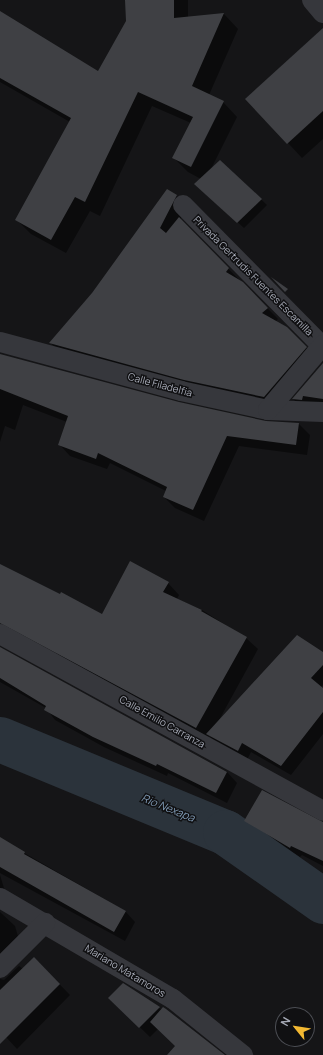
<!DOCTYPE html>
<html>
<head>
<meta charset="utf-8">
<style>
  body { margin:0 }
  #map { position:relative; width:323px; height:1055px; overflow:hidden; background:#151517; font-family:Manrope,sans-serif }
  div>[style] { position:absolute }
  .shadow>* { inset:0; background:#0007 }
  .river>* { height:45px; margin:-22.5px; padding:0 22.5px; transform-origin:22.5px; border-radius:22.5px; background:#2b333b }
  .building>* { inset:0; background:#3f4044 }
  .minor>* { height:20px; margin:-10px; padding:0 10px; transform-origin:10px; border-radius:10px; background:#36373c }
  span { translate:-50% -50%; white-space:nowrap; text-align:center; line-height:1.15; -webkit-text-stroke:3px #101012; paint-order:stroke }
  .street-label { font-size:10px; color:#a7abb7 }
  .water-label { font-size:11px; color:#7e98b2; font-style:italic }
  .north { position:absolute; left:275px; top:1007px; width:40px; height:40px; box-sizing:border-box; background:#101012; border:1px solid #4c4e54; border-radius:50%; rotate:300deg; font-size:11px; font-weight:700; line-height:16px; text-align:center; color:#a7abb7 }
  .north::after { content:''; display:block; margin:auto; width:14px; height:18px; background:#f2b832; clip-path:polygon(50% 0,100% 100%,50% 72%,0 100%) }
</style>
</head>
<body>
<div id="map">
  <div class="shadow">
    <div style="clip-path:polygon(126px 0,188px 0,188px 18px,224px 14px,238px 29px,209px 95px,223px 102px,237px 117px,211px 169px,220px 161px,267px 205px,244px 228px,201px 189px,201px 179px,188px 172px,174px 158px,191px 123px,152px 106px,100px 216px,90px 211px,66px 253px,31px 234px,17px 220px,70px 122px,0 82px,0 12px,99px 72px,127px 21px)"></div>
    <div style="clip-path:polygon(323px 30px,323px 139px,302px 158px,247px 99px)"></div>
    <div style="clip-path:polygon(176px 196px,187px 206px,180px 220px,278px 319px,275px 322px,286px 328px,317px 358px,275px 408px,61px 354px,51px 343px)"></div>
    <div style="clip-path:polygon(0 355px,178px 403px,265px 422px,299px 424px,310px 435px,307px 455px,239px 446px,204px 521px,175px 508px,164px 497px,166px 491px,110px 463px,107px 469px,70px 456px,59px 444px,67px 422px,23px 405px,15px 430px,5px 426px,0 442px)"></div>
    <div style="clip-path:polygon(323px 364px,323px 406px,303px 408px,293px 399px)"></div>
    <div style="clip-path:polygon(0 565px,102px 615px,168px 583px,179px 595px,177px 599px,202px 610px,246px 638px,258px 649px,218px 722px,323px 653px,323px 685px,321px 687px,323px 689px,323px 734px,291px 775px,251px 752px,247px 760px,216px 743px,209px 736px,207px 739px,67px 662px,0 607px)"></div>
    <div style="clip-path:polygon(0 648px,227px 772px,237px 783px,227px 803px,168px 773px,167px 776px,104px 747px,55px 720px,46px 708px,0 682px)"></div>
    <div style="clip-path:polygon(245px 821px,323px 822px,323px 866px,302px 855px,300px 857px,255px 831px)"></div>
    <div style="clip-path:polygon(0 839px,125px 911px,135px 922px,125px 941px,0 873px)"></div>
    <div style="clip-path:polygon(0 875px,7px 898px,0 903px)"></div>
    <div style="clip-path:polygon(0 912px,15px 926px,22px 950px,0 974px)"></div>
    <div style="clip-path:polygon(34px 958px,70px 995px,17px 1049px,6px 1037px,0 1043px,0 979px,4px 980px,19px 966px,23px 969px)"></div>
    <div style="clip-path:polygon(123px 984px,159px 1008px,223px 1055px,169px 1055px,176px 1046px,158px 1029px,150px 1037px,120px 1008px)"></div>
  </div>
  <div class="river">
    <div style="left:0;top:739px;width:243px;rotate:22.5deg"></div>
    <div style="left:225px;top:832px;width:120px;rotate:35.1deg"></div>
  </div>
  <div class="building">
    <div style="clip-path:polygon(125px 0,174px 0,174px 18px,224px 13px,192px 86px,224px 101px,191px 167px,172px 158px,193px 117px,138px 92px,85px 202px,75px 197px,51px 240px,15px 220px,71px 118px,0 78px,0 11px,98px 71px,126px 21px)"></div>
    <div style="clip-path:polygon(323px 28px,323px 111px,287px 144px,245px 99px)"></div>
    <div style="clip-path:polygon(220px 160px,262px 199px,237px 223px,194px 184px)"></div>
    <div style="clip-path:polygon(167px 189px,177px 195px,160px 228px,166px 233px,179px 217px,229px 268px,226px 272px,243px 282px,268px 308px,262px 313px,287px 327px,307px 347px,264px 397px,184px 380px,49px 343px,92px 293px)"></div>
    <div style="clip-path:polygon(271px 277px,288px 289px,285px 292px)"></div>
    <div style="clip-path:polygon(0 354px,179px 402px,266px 421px,299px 423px,296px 445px,227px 436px,193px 510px,163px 497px,167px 487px,98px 453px,96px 459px,58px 445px,68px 416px,0 389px)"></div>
    <div style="clip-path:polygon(323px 363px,323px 399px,303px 396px,302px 400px,292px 399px)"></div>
    <div style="clip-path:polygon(130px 561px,169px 582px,163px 592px,202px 610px,201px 611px,247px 637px,196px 728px,0 623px,0 564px,60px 594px,61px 592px,102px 614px)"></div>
    <div style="clip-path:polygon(297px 635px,323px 652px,323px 665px,311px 678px,323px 688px,323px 712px,281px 766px,242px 743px,238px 751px,206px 734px)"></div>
    <div style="clip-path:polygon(0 647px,227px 772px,216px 793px,157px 764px,156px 766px,93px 737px,44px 710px,46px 706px,0 678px)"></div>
    <div style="clip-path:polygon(262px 790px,323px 822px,323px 861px,291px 846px,290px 848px,244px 821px)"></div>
    <div style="clip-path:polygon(0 837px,25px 852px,24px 854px,126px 911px,114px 932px,0 867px)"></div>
    <div style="clip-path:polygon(34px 957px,60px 984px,0 1044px,0 990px)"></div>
    <div style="clip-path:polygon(123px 983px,160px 1007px,139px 1028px,108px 998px)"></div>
    <div style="clip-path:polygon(163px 1007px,166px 1009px,225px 1055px,167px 1055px,175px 1046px,150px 1022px)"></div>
  </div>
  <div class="minor">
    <div style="left:312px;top:0;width:17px;rotate:50deg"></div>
    <div style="left:183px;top:205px;width:198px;rotate:45.4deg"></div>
    <div style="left:0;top:342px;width:188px;rotate:15.1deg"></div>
    <div style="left:181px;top:391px;width:89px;rotate:12.3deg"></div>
    <div style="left:268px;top:410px;width:55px;rotate:2.1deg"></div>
    <div style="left:268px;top:410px;width:85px;rotate:-49.8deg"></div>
    <div style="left:0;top:634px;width:368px;rotate:28.7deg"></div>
    <div style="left:0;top:898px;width:200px;rotate:30.3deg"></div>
    <div style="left:173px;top:999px;width:90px;rotate:38.7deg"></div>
    <div style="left:0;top:968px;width:64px;rotate:-45deg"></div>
  </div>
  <div class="street-label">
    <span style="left:253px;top:276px;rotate:45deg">Privada Gertrudis Fuentes Escamilla</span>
    <span style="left:160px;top:385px;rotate:15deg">Calle Filadelfia</span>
    <span style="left:162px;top:722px;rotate:29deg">Calle Emilio Carranza</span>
    <span style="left:125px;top:971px;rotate:31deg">Mariano Matamoros</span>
  </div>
  <div class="water-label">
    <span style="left:168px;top:808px;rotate:22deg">Rio Nexapa</span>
  </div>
  <div class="north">N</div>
</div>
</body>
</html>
